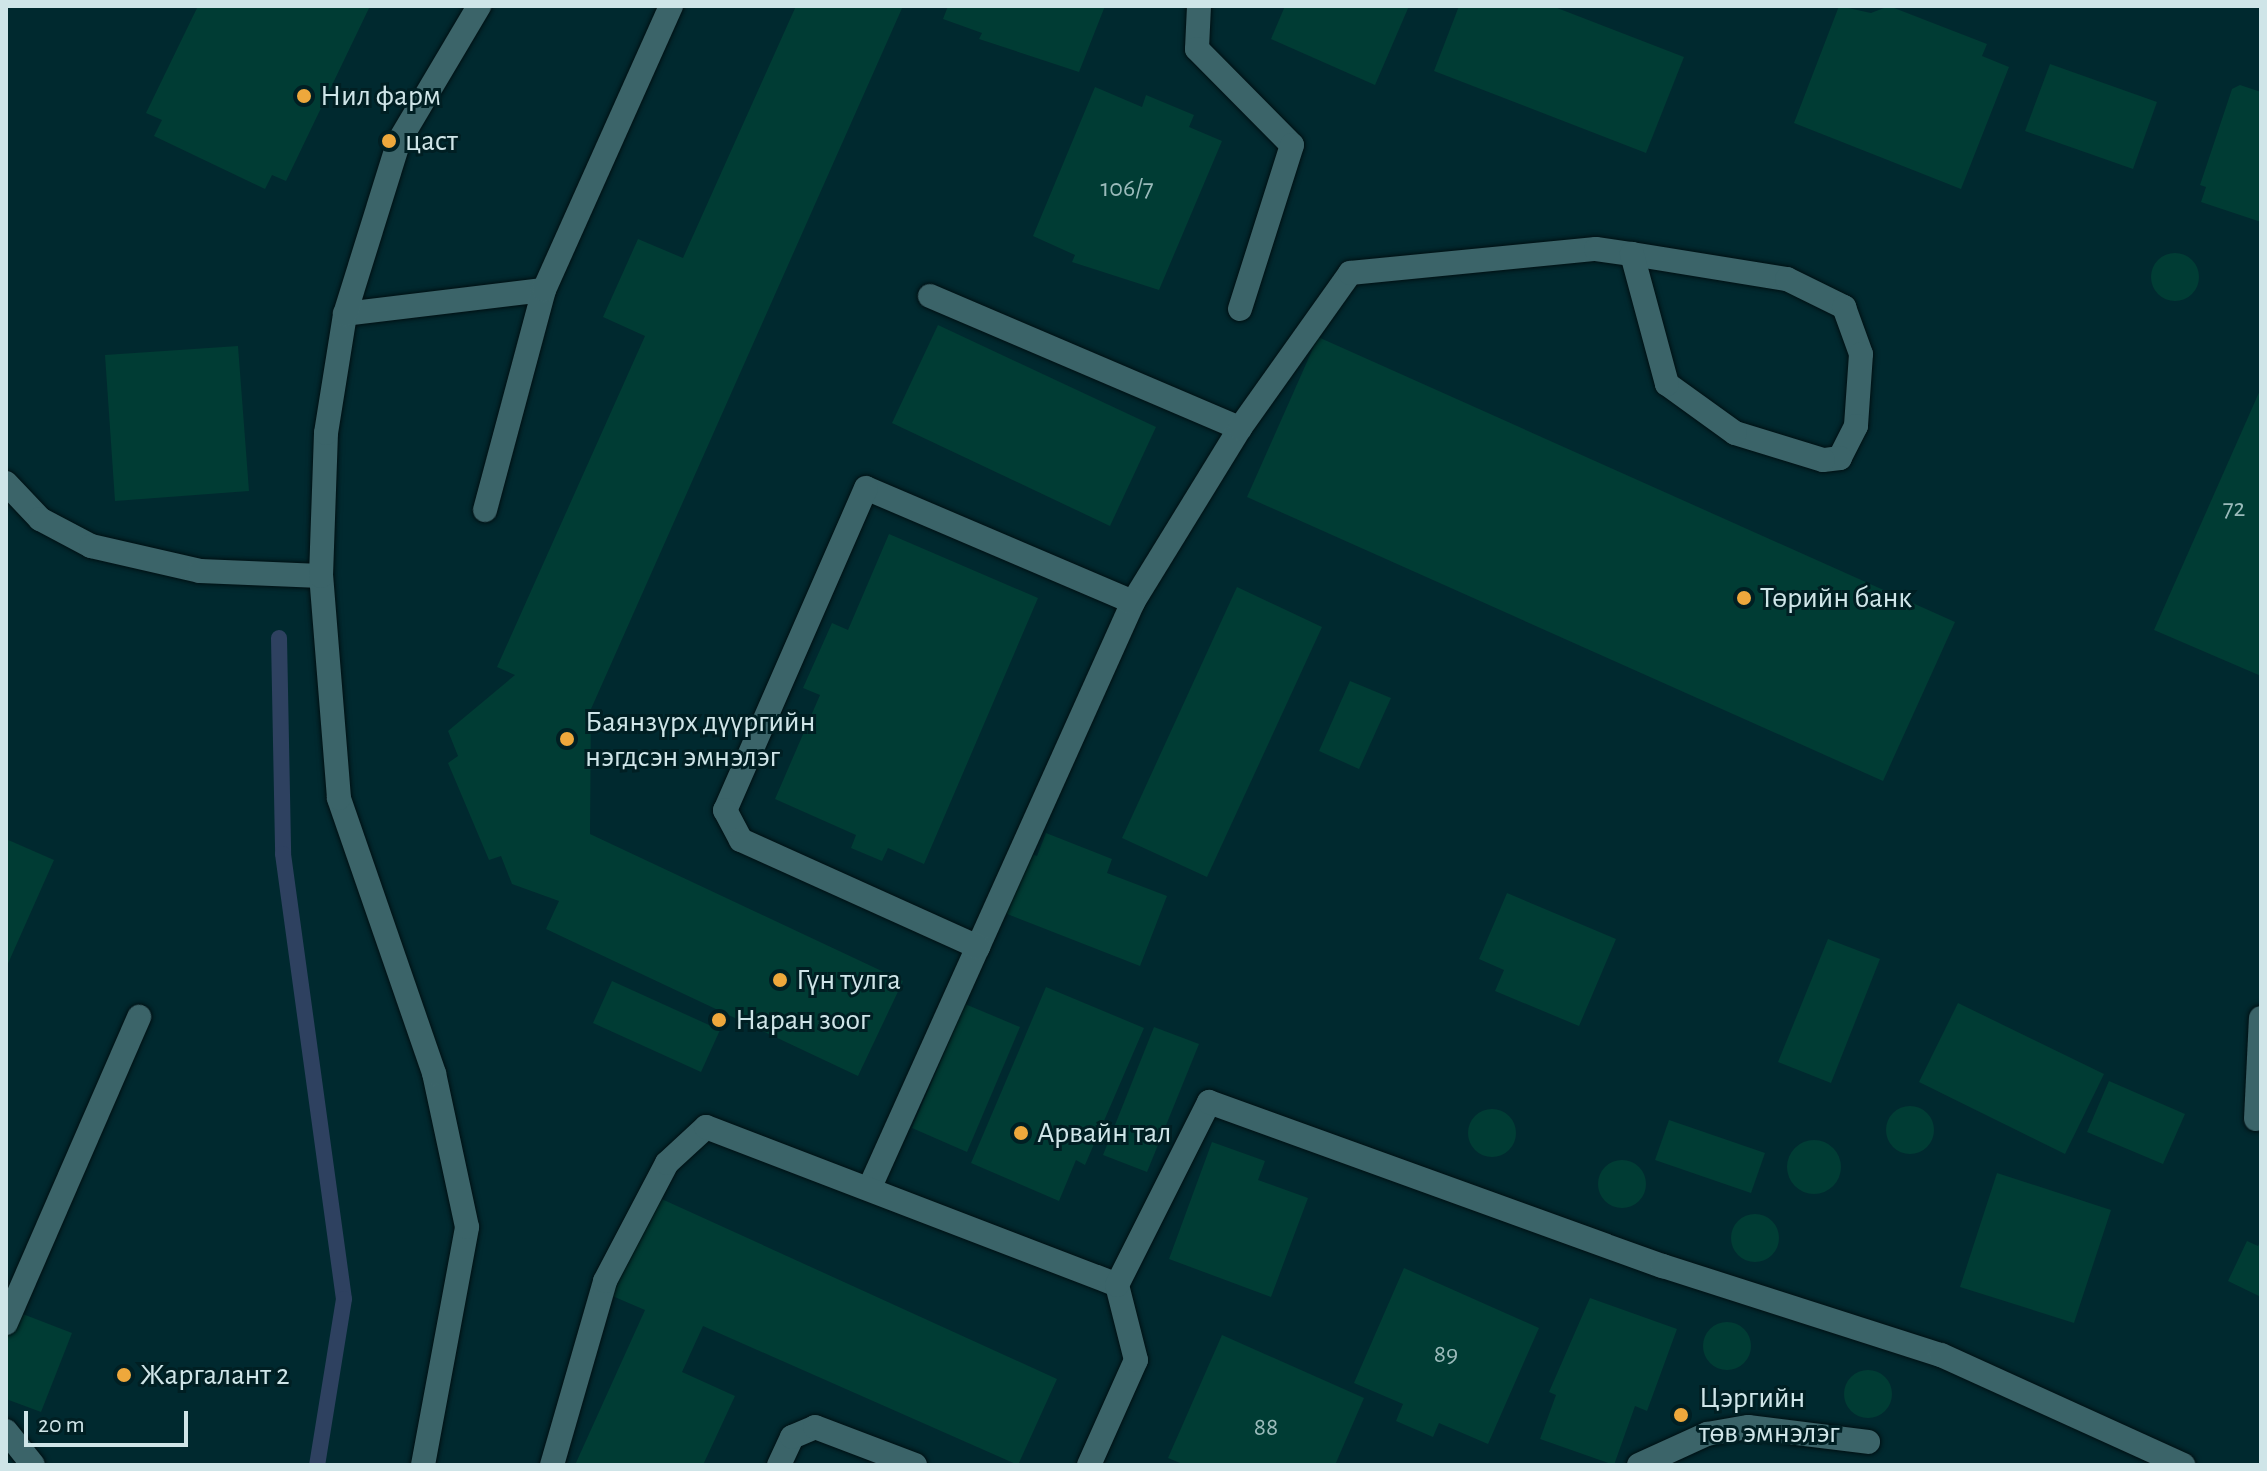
<!DOCTYPE html>
<html>
<head>
<meta charset="utf-8">
<style>
  body { margin:0 }
  #map { position:relative; width:2267px; height:1471px; overflow:hidden; background:#00292f; font-family:"Alegreya Sans",sans-serif }
  div>[style] { position:absolute }
  .stream>* { height:16px; margin:-8px; padding:0 8px; transform-origin:8px; border-radius:8px; background:#2e4160 }
  .building>* { inset:0; background:#003c34 }
  .round { border-radius:50% }
  .roads { filter:drop-shadow(0 0 2px #001013) drop-shadow(0 0 2px #001013) }
  .minor>* { height:24px; margin:-12px; padding:0 12px; transform-origin:12px; border-radius:12px; background:#3b6469 }
  .dots>* { width:22px; height:22px; translate:-50% -50%; box-sizing:border-box; border:4px solid #001f23; border-radius:50% }
  span { translate:-50% -50%; white-space:nowrap; text-align:center; line-height:1.15; -webkit-text-stroke:6px #001f23; paint-order:stroke }
  .number-label { font-size:26px; color:#9bbbbb }
  .number-label span { -webkit-text-stroke-width:0 }
  .poi-label { font-size:30px; color:#cfe5e8 }
  .left { translate:0 -50%; text-align:left }
  .frame { position:absolute; inset:0; border:8px solid #cfe5e8; pointer-events:none }
  .scale { position:absolute; left:24px; top:1411px; width:164px; height:36px; box-sizing:border-box; border:4px solid #cfe5e8; border-top:0; padding-left:10px; font-size:24px; line-height:28px; white-space:nowrap; color:#cfe5e8; -webkit-text-stroke:6px #001f23; paint-order:stroke }
</style>
</head>
<body>
<div id="map">
  <div class="stream">
    <div style="left:279px;top:638px;width:216px;rotate:88.9deg"></div>
    <div style="left:283px;top:854px;width:449px;rotate:82.2deg"></div>
    <div style="left:344px;top:1299px;width:168px;rotate:99.2deg"></div>
  </div>
  <div class="building">
    <div style="clip-path:polygon(198px 6px,370px 6px,286px 181px,272px 175px,265px 189px,154px 136px,162px 120px,146px 113px)"></div>
    <div style="clip-path:polygon(796px 6px,903px 6px,591px 709px,590px 834px,903px 981px,858px 1076px,546px 929px,559px 901px,512px 884px,501px 856px,489px 860px,448px 763px,458px 756px,448px 731px,515px 675px,497px 667px,645px 336px,603px 317px,638px 239px,683px 258px)"></div>
    <div style="clip-path:polygon(948px 6px,1105px 6px,1079px 72px,979px 39px,982px 33px,943px 19px)"></div>
    <div style="clip-path:polygon(1285px 6px,1409px 6px,1375px 85px,1271px 39px)"></div>
    <div style="clip-path:polygon(1459px 6px,1552px 6px,1684px 57px,1646px 153px,1434px 71px)"></div>
    <div style="clip-path:polygon(1839px 6px,1871px 13px,1889px 6px,1987px 44px,1982px 56px,2009px 67px,1961px 189px,1794px 123px)"></div>
    <div style="clip-path:polygon(2050px 64px,2157px 102px,2133px 169px,2025px 131px)"></div>
    <div style="clip-path:polygon(2240px 85px,2261px 92px,2261px 222px,2201px 202px,2206px 187px,2200px 185px,2232px 89px)"></div>
    <div style="clip-path:polygon(1095px 87px,1142px 107px,1146px 95px,1194px 115px,1189px 127px,1222px 141px,1159px 290px,1072px 262px,1075px 255px,1033px 236px)"></div>
    <div class="round" style="left:2151px;top:253px;width:48px;height:48px"></div>
    <div style="clip-path:polygon(938px 325px,1156px 427px,1110px 526px,892px 423px)"></div>
    <div style="clip-path:polygon(1318px 337px,1955px 622px,1883px 781px,1247px 497px)"></div>
    <div style="clip-path:polygon(238px 346px,249px 491px,115px 501px,105px 355px)"></div>
    <div style="clip-path:polygon(2261px 388px,2261px 676px,2154px 630px)"></div>
    <div style="clip-path:polygon(889px 534px,1038px 598px,924px 864px,888px 848px,882px 861px,851px 848px,856px 835px,775px 799px,820px 695px,803px 688px,832px 623px,848px 630px)"></div>
    <div style="clip-path:polygon(1237px 587px,1322px 627px,1207px 877px,1122px 838px)"></div>
    <div style="clip-path:polygon(1350px 681px,1391px 698px,1359px 769px,1319px 751px)"></div>
    <div style="clip-path:polygon(1046px 833px,1112px 859px,1107px 873px,1167px 896px,1140px 966px,1002px 912px,1025px 851px,1037px 856px)"></div>
    <div style="clip-path:polygon(6px 839px,54px 860px,6px 968px)"></div>
    <div style="clip-path:polygon(1507px 893px,1616px 939px,1579px 1026px,1495px 991px,1504px 970px,1479px 959px)"></div>
    <div style="clip-path:polygon(1828px 939px,1880px 959px,1831px 1083px,1778px 1062px)"></div>
    <div style="clip-path:polygon(612px 981px,720px 1030px,701px 1072px,593px 1023px)"></div>
    <div style="clip-path:polygon(1046px 987px,1144px 1028px,1085px 1165px,1076px 1160px,1059px 1201px,971px 1163px)"></div>
    <div style="clip-path:polygon(1958px 1003px,2104px 1074px,2065px 1154px,1919px 1082px)"></div>
    <div style="clip-path:polygon(965px 1004px,1020px 1027px,967px 1152px,912px 1128px)"></div>
    <div style="clip-path:polygon(1154px 1027px,1199px 1044px,1147px 1172px,1103px 1155px)"></div>
    <div style="clip-path:polygon(2109px 1081px,2185px 1114px,2163px 1164px,2087px 1132px)"></div>
    <div class="round" style="left:1886px;top:1106px;width:48px;height:48px"></div>
    <div class="round" style="left:1468px;top:1109px;width:48px;height:48px"></div>
    <div style="clip-path:polygon(1669px 1120px,1765px 1153px,1751px 1193px,1655px 1160px)"></div>
    <div class="round" style="left:1787px;top:1140px;width:54px;height:54px"></div>
    <div style="clip-path:polygon(1212px 1142px,1265px 1161px,1258px 1180px,1308px 1198px,1271px 1297px,1169px 1259px)"></div>
    <div class="round" style="left:1598px;top:1160px;width:48px;height:48px"></div>
    <div style="clip-path:polygon(1997px 1173px,2111px 1210px,2074px 1323px,1960px 1287px)"></div>
    <div style="clip-path:polygon(655px 1196px,1057px 1379px,1018px 1465px,703px 1326px,682px 1372px,735px 1396px,703px 1465px,575px 1465px,645px 1310px,610px 1295px)"></div>
    <div class="round" style="left:1731px;top:1214px;width:48px;height:48px"></div>
    <div style="clip-path:polygon(2261px 1240px,2261px 1297px,2228px 1281px,2247px 1241px,2258px 1246px)"></div>
    <div style="clip-path:polygon(1404px 1268px,1539px 1328px,1488px 1444px,1439px 1423px,1433px 1437px,1396px 1421px,1403px 1404px,1354px 1383px)"></div>
    <div style="clip-path:polygon(1590px 1298px,1677px 1329px,1647px 1411px,1635px 1406px,1614px 1465px,1540px 1439px,1556px 1395px,1549px 1392px)"></div>
    <div style="clip-path:polygon(15px 1311px,72px 1333px,41px 1412px,6px 1399px,6px 1334px)"></div>
    <div class="round" style="left:1703px;top:1322px;width:48px;height:48px"></div>
    <div style="clip-path:polygon(1222px 1335px,1364px 1398px,1335px 1465px,1185px 1465px,1168px 1458px)"></div>
    <div class="round" style="left:1844px;top:1370px;width:48px;height:48px"></div>
  </div>
  <div class="roads">
    <div class="minor">
      <div style="left:1199px;top:6px;width:43px;rotate:92.7deg"></div>
      <div style="left:1197px;top:49px;width:135px;rotate:45.3deg"></div>
      <div style="left:1292px;top:145px;width:172px;rotate:107.6deg"></div>
      <div style="left:930px;top:296px;width:337px;rotate:23.1deg"></div>
      <div style="left:345px;top:314px;width:200px;rotate:-6.9deg"></div>
      <div style="left:6px;top:483px;width:50px;rotate:46.6deg"></div>
      <div style="left:40px;top:519px;width:58px;rotate:27.9deg"></div>
      <div style="left:91px;top:546px;width:112px;rotate:12.9deg"></div>
      <div style="left:200px;top:571px;width:121px;rotate:2.4deg"></div>
      <div style="left:485px;top:510px;width:228px;rotate:-75deg"></div>
      <div style="left:544px;top:290px;width:311px;rotate:-65.9deg"></div>
      <div style="left:1133px;top:602px;width:204px;rotate:-58.4deg"></div>
      <div style="left:1240px;top:428px;width:190px;rotate:-54.6deg"></div>
      <div style="left:1350px;top:273px;width:247px;rotate:-5.6deg"></div>
      <div style="left:1596px;top:249px;width:36px;rotate:8deg"></div>
      <div style="left:1632px;top:254px;width:157px;rotate:9.2deg"></div>
      <div style="left:1787px;top:279px;width:64px;rotate:26.2deg"></div>
      <div style="left:1844px;top:307px;width:50px;rotate:70.1deg"></div>
      <div style="left:1861px;top:354px;width:72px;rotate:94deg"></div>
      <div style="left:1856px;top:426px;width:36px;rotate:117deg"></div>
      <div style="left:1840px;top:458px;width:17px;rotate:173deg"></div>
      <div style="left:1823px;top:460px;width:92px;rotate:-162.9deg"></div>
      <div style="left:1735px;top:433px;width:84px;rotate:-144.2deg"></div>
      <div style="left:1667px;top:384px;width:135px;rotate:-105.1deg"></div>
      <div style="left:2256px;top:1119px;width:101px;rotate:-87.2deg"></div>
      <div style="left:870px;top:1187px;width:263px;rotate:-65.8deg"></div>
      <div style="left:978px;top:947px;width:378px;rotate:-65.8deg"></div>
      <div style="left:1133px;top:602px;width:290px;rotate:-156.9deg"></div>
      <div style="left:866px;top:488px;width:352px;rotate:113.6deg"></div>
      <div style="left:725px;top:810px;width:34px;rotate:62deg"></div>
      <div style="left:741px;top:840px;width:260px;rotate:24.3deg"></div>
      <div style="left:6px;top:1323px;width:334px;rotate:-66.5deg"></div>
      <div style="left:6px;top:1431px;width:43px;rotate:51.5deg"></div>
      <div style="left:423px;top:1465px;width:242px;rotate:-79.5deg"></div>
      <div style="left:467px;top:1227px;width:157px;rotate:-102.1deg"></div>
      <div style="left:434px;top:1073px;width:291px;rotate:-109.1deg"></div>
      <div style="left:339px;top:798px;width:223px;rotate:-94.6deg"></div>
      <div style="left:321px;top:576px;width:143px;rotate:-88deg"></div>
      <div style="left:326px;top:433px;width:121px;rotate:-80.9deg"></div>
      <div style="left:345px;top:314px;width:181px;rotate:-72.7deg"></div>
      <div style="left:399px;top:141px;width:157px;rotate:-59.3deg"></div>
      <div style="left:552px;top:1465px;width:191px;rotate:-73.9deg"></div>
      <div style="left:605px;top:1281px;width:133px;rotate:-62.3deg"></div>
      <div style="left:667px;top:1163px;width:53px;rotate:-42.7deg"></div>
      <div style="left:706px;top:1127px;width:440px;rotate:21deg"></div>
      <div style="left:779px;top:1465px;width:31px;rotate:-65deg"></div>
      <div style="left:792px;top:1437px;width:25px;rotate:-23deg"></div>
      <div style="left:815px;top:1427px;width:107px;rotate:20.8deg"></div>
      <div style="left:1089px;top:1465px;width:115px;rotate:-65.9deg"></div>
      <div style="left:1136px;top:1360px;width:77px;rotate:-104.2deg"></div>
      <div style="left:1117px;top:1285px;width:205px;rotate:-63.3deg"></div>
      <div style="left:1209px;top:1102px;width:483px;rotate:19.9deg"></div>
      <div style="left:1663px;top:1266px;width:292px;rotate:17.8deg"></div>
      <div style="left:1941px;top:1355px;width:266px;rotate:24.4deg"></div>
      <div style="left:1639px;top:1465px;width:75px;rotate:-24.5deg"></div>
      <div style="left:1707px;top:1434px;width:42px;rotate:-9.7deg"></div>
      <div style="left:1748px;top:1427px;width:121px;rotate:7.1deg"></div>
    </div>
  </div>
  <div class="dots">
    <div style="left:304px;top:96px;background:#eea83c"></div>
    <div style="left:389px;top:141px;background:#eea83c"></div>
    <div style="left:1744px;top:598px;background:#eea83c"></div>
    <div style="left:567px;top:739px;background:#eea83c"></div>
    <div style="left:780px;top:980px;background:#eea83c"></div>
    <div style="left:719px;top:1020px;background:#eea83c"></div>
    <div style="left:1021px;top:1133px;background:#eea83c"></div>
    <div style="left:124px;top:1375px;background:#eea83c"></div>
    <div style="left:1681px;top:1415px;background:#eea83c"></div>
  </div>
  <div class="number-label">
    <span style="left:1127px;top:189px">106/7</span>
    <span style="left:2234px;top:509px">72</span>
    <span style="left:1446px;top:1355px">89</span>
    <span style="left:1266px;top:1428px">88</span>
  </div>
  <div class="poi-label">
    <span class="left" style="left:320px;top:96px">Нил фарм</span>
    <span class="left" style="left:405px;top:141px">цаст</span>
    <span class="left" style="left:1760px;top:598px">Төрийн банк</span>
    <span class="left" style="left:585px;top:739px">Баянзүрх дүүргийн<br>нэгдсэн эмнэлэг</span>
    <span class="left" style="left:796px;top:980px">Гүн тулга</span>
    <span class="left" style="left:735px;top:1020px">Наран зоог</span>
    <span class="left" style="left:1037px;top:1133px">Арвайн тал</span>
    <span class="left" style="left:140px;top:1375px">Жаргалант 2</span>
    <span class="left" style="left:1699px;top:1415px">Цэргийн<br>төв эмнэлэг</span>
  </div>
  <div class="frame"></div>
  <div class="scale">20 m</div>
</div>
</body>
</html>
